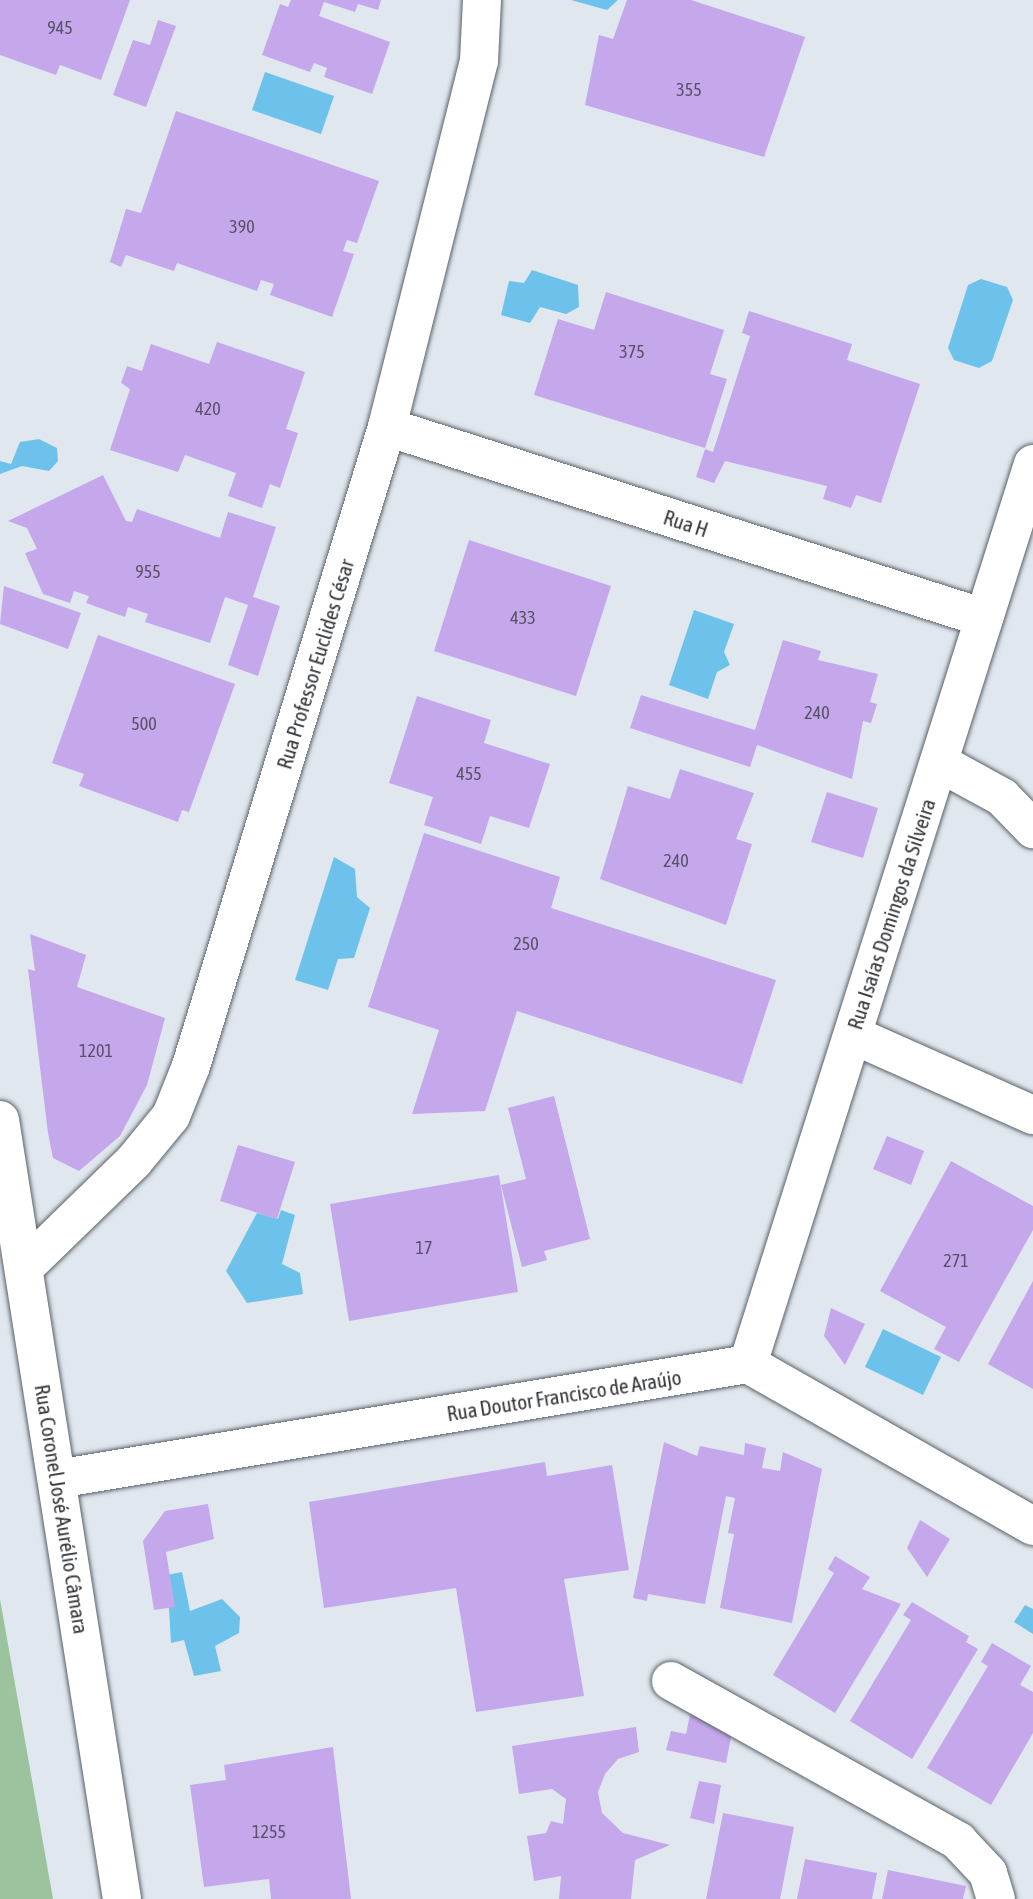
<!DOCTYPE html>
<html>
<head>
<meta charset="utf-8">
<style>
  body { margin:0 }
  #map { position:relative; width:1033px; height:1899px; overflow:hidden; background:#e0e7ee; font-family:"Asap Condensed",sans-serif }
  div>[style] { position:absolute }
  .green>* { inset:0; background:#9bc49e }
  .water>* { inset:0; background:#6dc2eb }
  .building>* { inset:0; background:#c5a7ec }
  .roads { filter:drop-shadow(0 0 2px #5a6167) drop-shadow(0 0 2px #5a6167) }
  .minor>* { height:38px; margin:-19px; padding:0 19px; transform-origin:19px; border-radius:19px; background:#fff }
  span { translate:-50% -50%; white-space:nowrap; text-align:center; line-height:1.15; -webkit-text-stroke:7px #fff; paint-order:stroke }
  .number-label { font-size:18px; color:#585266 }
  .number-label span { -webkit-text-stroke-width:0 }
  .street-label { font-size:21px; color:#333639 }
</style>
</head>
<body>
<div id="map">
  <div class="green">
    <div style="clip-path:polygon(0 1599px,53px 1899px,0 1899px)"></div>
  </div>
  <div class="water">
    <div style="clip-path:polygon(571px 0,618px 0,607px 10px)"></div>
    <div style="clip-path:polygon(265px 72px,334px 96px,321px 134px,252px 110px)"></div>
    <div style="clip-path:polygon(532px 270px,578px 285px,579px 307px,566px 314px,540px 307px,530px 323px,501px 315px,509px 281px,524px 283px)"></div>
    <div style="clip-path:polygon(981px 279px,1007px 287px,1013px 300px,992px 361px,979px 368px,954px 360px,948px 348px,968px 285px)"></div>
    <div style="clip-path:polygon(39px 439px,57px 448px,58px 461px,49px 471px,22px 466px,0 474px,0 461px,11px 464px,20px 442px)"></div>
    <div style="clip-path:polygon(694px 610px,734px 624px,724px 652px,730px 665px,717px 672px,708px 699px,669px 685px)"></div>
    <div style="clip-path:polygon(334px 857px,355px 869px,357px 897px,370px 908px,354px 958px,338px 959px,328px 990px,295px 980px)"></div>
    <div style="clip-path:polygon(281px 1210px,295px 1215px,282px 1264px,300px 1273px,303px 1294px,247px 1303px,226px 1271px,257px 1213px,278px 1219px)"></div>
    <div style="clip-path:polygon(883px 1329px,941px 1357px,923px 1395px,865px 1367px)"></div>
    <div style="clip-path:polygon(182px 1572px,190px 1611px,222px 1599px,240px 1617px,239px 1633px,215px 1646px,221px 1671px,194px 1676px,184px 1640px,171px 1643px,167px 1575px)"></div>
    <div style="clip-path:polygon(1025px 1605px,1033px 1609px,1033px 1634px,1014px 1622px)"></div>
  </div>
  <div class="building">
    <div style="clip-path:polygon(0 0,130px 0,101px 80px,60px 65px,56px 75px,0 55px)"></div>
    <div style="clip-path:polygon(291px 0,381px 0,378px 10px,358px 4px,355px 12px,324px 2px,319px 16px,390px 42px,372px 94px,324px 77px,327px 68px,314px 63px,310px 72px,262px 55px,280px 4px,288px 7px)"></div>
    <div style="clip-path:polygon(627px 0,691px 0,805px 37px,764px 157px,585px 105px,599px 35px,613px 39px)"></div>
    <div style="clip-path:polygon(158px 20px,176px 26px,146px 107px,113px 95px,133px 40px,150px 45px)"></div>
    <div style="clip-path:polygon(176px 111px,379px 181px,357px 243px,347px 240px,343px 251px,354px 254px,332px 317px,270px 295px,274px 284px,261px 280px,257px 291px,177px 263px,174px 271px,126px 255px,121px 267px,110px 262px,126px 209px,141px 213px)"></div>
    <div style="clip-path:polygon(606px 292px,724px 330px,710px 374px,727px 379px,705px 448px,534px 395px,558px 319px,594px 330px)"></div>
    <div style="clip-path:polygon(749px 311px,852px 344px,847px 360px,920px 384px,881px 503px,856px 495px,851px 508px,823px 499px,827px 486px,725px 461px,714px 483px,696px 477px,705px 449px,713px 452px,750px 336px,742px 333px)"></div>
    <div style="clip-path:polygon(217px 342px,305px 372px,286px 429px,298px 433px,280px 488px,270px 484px,262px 508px,228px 496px,236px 473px,185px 455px,178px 472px,110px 450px,130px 389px,121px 383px,127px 366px,142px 371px,151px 344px,209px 364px)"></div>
    <div style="clip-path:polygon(103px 475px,126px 521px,132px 522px,137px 509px,220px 538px,228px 512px,276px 527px,253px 597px,280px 606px,258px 676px,228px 665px,248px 605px,225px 597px,210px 643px,145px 622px,148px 614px,128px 607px,125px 617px,86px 603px,89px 596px,74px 591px,70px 603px,43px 594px,25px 553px,37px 549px,27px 528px,8px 521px)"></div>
    <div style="clip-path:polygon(469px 540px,611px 586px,576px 696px,434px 651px)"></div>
    <div style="clip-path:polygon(4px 586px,81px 613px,68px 649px,0 624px)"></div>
    <div style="clip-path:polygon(98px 635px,235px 684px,189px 812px,182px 810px,178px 822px,79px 786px,84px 774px,52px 763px)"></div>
    <div style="clip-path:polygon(783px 640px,821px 651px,818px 660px,878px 674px,870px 702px,877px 704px,871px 723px,863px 721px,852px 779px,757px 745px,750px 767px,630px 728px,641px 695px,755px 730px)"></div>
    <div style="clip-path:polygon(417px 696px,491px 720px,484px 743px,550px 764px,529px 828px,490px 816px,481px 844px,424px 825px,433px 797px,389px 783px)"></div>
    <div style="clip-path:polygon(680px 769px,754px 793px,736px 839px,752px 844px,726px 925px,600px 879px,628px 786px,670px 799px)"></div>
    <div style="clip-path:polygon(827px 792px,878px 808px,863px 858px,811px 842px)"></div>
    <div style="clip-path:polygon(424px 833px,560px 877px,551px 908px,776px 980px,742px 1084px,517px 1011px,485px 1111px,412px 1114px,439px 1030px,368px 1007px)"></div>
    <div style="clip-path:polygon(30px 934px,86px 955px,77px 987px,165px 1018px,147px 1085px,120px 1136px,79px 1171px,53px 1158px,48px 1133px,28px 969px,35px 971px)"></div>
    <div style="clip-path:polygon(554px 1096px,590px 1239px,544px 1251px,547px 1260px,522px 1267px,501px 1185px,526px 1179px,508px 1108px)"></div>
    <div style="clip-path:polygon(887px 1136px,924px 1151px,911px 1185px,873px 1169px)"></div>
    <div style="clip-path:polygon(238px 1145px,295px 1162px,277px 1219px,220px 1201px)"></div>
    <div style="clip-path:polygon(951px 1161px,1033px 1206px,1033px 1230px,959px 1362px,934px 1349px,946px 1327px,880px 1291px)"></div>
    <div style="clip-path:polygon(499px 1175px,518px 1292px,349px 1321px,330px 1204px)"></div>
    <div style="clip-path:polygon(1033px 1281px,1033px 1389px,988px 1364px)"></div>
    <div style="clip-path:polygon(831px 1308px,865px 1324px,845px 1365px,824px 1336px)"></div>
    <div style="clip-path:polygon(664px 1442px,697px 1456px,700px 1446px,744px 1455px,745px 1443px,766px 1448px,762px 1468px,780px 1471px,783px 1452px,822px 1469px,792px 1623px,720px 1608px,734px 1534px,728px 1533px,735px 1498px,726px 1496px,705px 1604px,648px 1594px,647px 1601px,633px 1598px)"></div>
    <div style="clip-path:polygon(545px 1462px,547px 1476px,612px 1465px,629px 1570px,564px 1579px,584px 1696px,476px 1712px,456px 1588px,324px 1608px,309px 1502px)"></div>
    <div style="clip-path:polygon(208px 1504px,214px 1539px,166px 1552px,175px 1607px,154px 1610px,143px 1541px,165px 1511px)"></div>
    <div style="clip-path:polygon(920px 1520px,950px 1539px,927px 1577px,907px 1548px)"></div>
    <div style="clip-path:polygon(835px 1556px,870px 1577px,862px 1589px,901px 1604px,835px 1713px,773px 1675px,834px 1573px,828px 1569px)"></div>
    <div style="clip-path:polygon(912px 1602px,969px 1636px,966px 1642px,978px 1649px,912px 1759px,850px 1721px,911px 1620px,903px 1615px)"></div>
    <div style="clip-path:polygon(992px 1643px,1031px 1666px,1020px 1685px,1033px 1692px,1033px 1733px,991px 1805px,927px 1768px,988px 1666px,981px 1662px)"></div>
    <div style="clip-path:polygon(691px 1710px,734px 1722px,726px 1763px,666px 1750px,671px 1731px,686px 1734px)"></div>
    <div style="clip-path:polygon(636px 1727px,639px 1752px,618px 1759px,605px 1774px,598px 1792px,602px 1813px,623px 1833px,670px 1845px,635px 1860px,631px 1899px,559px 1899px,561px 1876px,534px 1881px,527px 1836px,546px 1833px,551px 1821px,563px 1824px,566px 1799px,552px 1789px,519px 1794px,512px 1746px)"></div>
    <div style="clip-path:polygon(333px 1747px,351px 1899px,271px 1899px,269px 1879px,204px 1887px,190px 1785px,226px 1780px,224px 1765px)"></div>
    <div style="clip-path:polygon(699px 1781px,721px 1785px,714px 1824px,690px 1818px)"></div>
    <div style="clip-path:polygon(723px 1813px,794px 1827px,780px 1899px,706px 1899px)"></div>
    <div style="clip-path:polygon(805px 1859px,877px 1873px,872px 1899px,797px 1899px)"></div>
    <div style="clip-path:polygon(888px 1870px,966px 1886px,963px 1899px,882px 1899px)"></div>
  </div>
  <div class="roads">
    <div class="minor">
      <div style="left:387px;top:427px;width:627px;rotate:17.74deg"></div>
      <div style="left:940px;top:763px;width:71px;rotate:28.7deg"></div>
      <div style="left:1002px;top:797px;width:45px;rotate:45.9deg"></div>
      <div style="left:853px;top:1035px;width:197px;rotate:24deg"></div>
      <div style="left:0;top:1120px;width:788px;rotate:81.1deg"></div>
      <div style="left:24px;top:1268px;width:153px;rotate:-44.2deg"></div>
      <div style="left:134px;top:1161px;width:58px;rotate:-50.6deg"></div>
      <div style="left:171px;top:1116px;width:54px;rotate:-68.2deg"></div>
      <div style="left:191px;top:1066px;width:668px;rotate:-72.95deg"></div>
      <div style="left:387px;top:427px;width:377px;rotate:-75.9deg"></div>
      <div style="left:479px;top:61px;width:61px;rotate:-87.2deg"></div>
      <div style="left:748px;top:1364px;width:944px;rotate:-72.43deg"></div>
      <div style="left:57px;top:1479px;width:701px;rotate:-9.45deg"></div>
      <div style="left:748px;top:1364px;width:328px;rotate:29.6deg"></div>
      <div style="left:671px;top:1681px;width:329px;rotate:29.1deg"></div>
      <div style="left:958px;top:1841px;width:44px;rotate:46.8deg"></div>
      <div style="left:988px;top:1873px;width:27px;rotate:73deg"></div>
    </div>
  </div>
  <div class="number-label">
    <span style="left:60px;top:28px">945</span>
    <span style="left:689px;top:90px">355</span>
    <span style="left:242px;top:227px">390</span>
    <span style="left:632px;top:352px">375</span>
    <span style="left:208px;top:409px">420</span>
    <span style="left:148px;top:572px">955</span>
    <span style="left:523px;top:618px">433</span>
    <span style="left:817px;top:713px">240</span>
    <span style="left:144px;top:724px">500</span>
    <span style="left:469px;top:774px">455</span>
    <span style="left:676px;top:861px">240</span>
    <span style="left:526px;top:944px">250</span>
    <span style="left:96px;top:1051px">1201</span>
    <span style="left:424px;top:1248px">17</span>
    <span style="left:956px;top:1261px">271</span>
    <span style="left:269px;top:1832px">1255</span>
  </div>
  <div class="street-label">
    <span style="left:686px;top:523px;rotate:18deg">Rua H</span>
    <span style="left:315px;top:664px;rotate:-73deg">Rua Professor Euclides César</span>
    <span style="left:891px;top:914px;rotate:-72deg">Rua Isaías Domingos da Silveira</span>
    <span style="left:564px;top:1395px;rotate:-9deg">Rua Doutor Francisco de Araújo</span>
    <span style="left:62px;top:1509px;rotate:81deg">Rua Coronel José Aurélio Câmara</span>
  </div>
</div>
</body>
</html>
